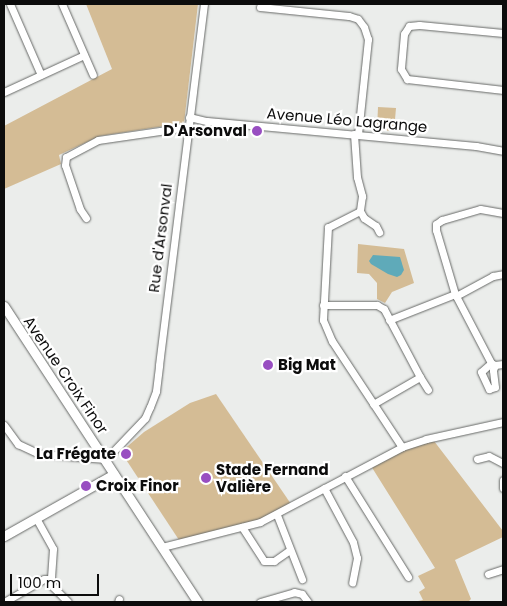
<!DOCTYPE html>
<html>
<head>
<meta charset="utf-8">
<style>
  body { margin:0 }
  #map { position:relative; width:507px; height:606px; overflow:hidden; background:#ebedeb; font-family:Poppins,sans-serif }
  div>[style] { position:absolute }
  .green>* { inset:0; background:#d4bc95 }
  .water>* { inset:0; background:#5faab9 }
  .roads { filter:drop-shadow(0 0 1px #676967) drop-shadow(0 0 1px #676967) }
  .minor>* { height:7px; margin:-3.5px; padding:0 3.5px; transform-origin:3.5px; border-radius:3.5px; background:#fff }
  .major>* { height:9px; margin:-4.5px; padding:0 4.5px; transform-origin:4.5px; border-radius:4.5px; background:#fff }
  .dots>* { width:14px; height:14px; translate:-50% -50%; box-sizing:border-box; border:2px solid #fff; border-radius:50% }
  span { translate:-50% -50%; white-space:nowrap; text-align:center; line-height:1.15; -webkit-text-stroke:4.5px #fff; paint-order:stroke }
  .street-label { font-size:15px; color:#0c0c0c }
  .poi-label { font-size:15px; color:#0c0c0c; font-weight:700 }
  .right { translate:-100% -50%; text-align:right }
  .left { translate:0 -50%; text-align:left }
  .frame { position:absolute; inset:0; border:5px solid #0c0c0c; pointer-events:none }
  .scale { position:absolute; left:10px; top:574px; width:89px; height:22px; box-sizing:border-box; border:2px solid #0c0c0c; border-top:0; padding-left:6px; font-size:15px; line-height:18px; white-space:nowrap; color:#0c0c0c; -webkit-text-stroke:4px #fff; paint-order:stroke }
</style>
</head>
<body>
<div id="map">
  <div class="green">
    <div style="clip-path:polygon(86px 4px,198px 4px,184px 123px,100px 136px,59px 155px,61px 164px,4px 189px,4px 126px,112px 69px)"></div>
    <div style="clip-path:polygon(378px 107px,396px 108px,394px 131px,377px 130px)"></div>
    <div style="clip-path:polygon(358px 244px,404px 249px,414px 283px,392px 292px,385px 303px,377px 299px,377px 283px,369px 274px,357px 273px)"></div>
    <div style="clip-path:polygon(216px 394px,291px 504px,259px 520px,179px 540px,121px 452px,144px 432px,190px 403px)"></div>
    <div style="clip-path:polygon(434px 441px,503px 531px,503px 537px,455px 560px,471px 599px,468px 602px,413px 602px,423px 600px,419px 592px,425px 588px,418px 576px,435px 568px,371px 466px,403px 450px)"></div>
  </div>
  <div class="water">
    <div style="clip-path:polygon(373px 255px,400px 257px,404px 270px,401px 275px,397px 277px,388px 274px,371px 264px,369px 261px)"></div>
  </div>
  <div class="roads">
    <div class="minor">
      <div style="left:10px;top:4px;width:77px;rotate:66.4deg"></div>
      <div style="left:62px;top:4px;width:77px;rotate:66.4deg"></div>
      <div style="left:260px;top:7px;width:89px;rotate:5.8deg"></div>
      <div style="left:349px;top:16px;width:9px;rotate:18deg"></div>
      <div style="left:358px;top:19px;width:10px;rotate:53deg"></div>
      <div style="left:364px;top:27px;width:13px;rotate:72deg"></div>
      <div style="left:368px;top:39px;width:96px;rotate:96deg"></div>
      <div style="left:503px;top:33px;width:84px;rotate:-174.6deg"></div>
      <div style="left:419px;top:25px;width:10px;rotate:174deg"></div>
      <div style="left:409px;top:26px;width:9px;rotate:122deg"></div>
      <div style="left:404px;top:34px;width:35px;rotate:95deg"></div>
      <div style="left:401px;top:69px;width:12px;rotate:59deg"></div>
      <div style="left:407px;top:79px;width:97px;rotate:6.5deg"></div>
      <div style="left:4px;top:92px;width:88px;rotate:-24.8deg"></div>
      <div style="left:189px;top:117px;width:18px;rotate:13deg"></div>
      <div style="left:207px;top:121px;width:270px;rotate:5.3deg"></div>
      <div style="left:476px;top:146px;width:27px;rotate:10deg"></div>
      <div style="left:354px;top:134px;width:43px;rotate:86deg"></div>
      <div style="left:357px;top:177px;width:20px;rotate:75deg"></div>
      <div style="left:362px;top:196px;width:15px;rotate:98deg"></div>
      <div style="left:360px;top:211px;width:36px;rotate:153deg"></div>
      <div style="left:328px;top:227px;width:93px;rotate:93.1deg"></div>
      <div style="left:323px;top:320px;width:23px;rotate:67deg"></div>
      <div style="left:332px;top:341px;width:127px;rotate:56.6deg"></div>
      <div style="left:360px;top:211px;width:8px;rotate:60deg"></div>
      <div style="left:364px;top:218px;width:14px;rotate:34deg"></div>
      <div style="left:376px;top:226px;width:7px;rotate:63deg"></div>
      <div style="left:503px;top:213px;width:23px;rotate:-170deg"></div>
      <div style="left:480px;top:209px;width:40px;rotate:164deg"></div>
      <div style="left:442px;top:220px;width:7px;rotate:146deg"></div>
      <div style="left:436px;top:224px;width:6px;rotate:90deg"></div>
      <div style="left:436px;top:230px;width:67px;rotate:73.5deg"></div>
      <div style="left:455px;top:294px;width:78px;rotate:62.4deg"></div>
      <div style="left:491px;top:363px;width:4px;rotate:27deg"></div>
      <div style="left:495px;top:365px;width:8px;rotate:-7deg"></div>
      <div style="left:86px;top:218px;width:11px;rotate:-124deg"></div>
      <div style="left:80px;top:209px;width:46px;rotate:-108.8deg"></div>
      <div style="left:65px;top:165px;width:8px;rotate:-83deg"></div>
      <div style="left:66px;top:157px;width:36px;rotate:-28deg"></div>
      <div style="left:98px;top:140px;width:90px;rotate:-8.3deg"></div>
      <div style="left:456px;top:296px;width:42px;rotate:-28.4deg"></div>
      <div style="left:493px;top:276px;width:10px;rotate:-11deg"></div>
      <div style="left:323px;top:305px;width:54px"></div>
      <div style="left:377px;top:305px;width:8px;rotate:30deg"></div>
      <div style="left:384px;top:309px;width:77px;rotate:62.1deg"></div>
      <div style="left:420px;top:377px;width:54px;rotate:150.1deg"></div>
      <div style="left:389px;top:320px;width:71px;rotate:-21.5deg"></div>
      <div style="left:491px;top:363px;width:13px;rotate:138deg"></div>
      <div style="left:481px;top:372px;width:19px;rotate:65deg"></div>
      <div style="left:489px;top:389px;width:6px;rotate:-18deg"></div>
      <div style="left:495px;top:387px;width:17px;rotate:-97deg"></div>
      <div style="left:493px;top:370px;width:5px;rotate:-68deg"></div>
      <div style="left:420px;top:377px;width:15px;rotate:58deg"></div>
      <div style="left:4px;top:425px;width:24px;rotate:54deg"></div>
      <div style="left:18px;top:444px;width:23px;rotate:25deg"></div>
      <div style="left:39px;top:454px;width:67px;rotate:4.3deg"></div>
      <div style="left:106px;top:459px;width:57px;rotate:-46.4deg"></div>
      <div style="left:145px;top:418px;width:12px;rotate:-66deg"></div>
      <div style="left:150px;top:407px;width:17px;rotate:-69deg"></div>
      <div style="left:156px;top:391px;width:26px;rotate:-83deg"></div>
      <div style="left:159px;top:365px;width:364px;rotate:-82.9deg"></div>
      <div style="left:477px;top:459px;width:12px;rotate:-14deg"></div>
      <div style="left:489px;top:456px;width:16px;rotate:27deg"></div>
      <div style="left:345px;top:476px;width:119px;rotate:58deg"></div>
      <div style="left:503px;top:480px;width:8px;rotate:90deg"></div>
      <div style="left:324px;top:488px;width:61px;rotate:61.8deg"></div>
      <div style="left:353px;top:542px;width:16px;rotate:76deg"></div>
      <div style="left:357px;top:558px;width:25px;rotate:101deg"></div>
      <div style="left:277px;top:515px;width:69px;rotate:68.7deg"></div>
      <div style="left:36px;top:518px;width:35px;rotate:61deg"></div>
      <div style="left:53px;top:549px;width:30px;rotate:94deg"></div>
      <div style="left:51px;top:579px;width:8px;rotate:76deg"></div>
      <div style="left:53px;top:587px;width:21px;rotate:45deg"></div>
      <div style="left:242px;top:527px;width:40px;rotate:57.1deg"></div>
      <div style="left:264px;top:561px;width:10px"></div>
      <div style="left:274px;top:561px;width:19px;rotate:-35deg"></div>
      <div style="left:162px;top:547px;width:101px;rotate:-14.3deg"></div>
      <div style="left:260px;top:522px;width:161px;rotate:-27.8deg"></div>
      <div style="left:402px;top:447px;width:25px;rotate:-18deg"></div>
      <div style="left:426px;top:439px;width:79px;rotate:-12.4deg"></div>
      <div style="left:488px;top:574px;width:16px;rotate:-18deg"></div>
      <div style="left:4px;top:602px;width:46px;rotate:-29.9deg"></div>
      <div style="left:44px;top:579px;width:7px"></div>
      <div style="left:118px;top:602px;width:3px;rotate:-72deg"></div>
      <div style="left:260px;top:602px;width:35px;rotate:-16deg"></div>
      <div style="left:294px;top:592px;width:8px;rotate:14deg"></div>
      <div style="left:302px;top:594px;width:10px;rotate:53deg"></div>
    </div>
    <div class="major">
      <div style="left:4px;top:306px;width:354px;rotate:56.8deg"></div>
      <div style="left:4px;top:536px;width:126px;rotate:-29.4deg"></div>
    </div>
  </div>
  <div class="dots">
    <div style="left:257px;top:131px;background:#984ec1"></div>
    <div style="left:268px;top:365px;background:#984ec1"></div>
    <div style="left:126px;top:454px;background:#984ec1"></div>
    <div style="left:206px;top:478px;background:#984ec1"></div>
    <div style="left:86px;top:486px;background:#984ec1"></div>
  </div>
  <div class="street-label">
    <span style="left:347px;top:120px;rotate:5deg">Avenue Léo Lagrange</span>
    <span style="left:160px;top:238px;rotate:-83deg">Rue d'Arsonval</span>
    <span style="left:66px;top:375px;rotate:56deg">Avenue Croix Finor</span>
  </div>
  <div class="poi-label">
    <span class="right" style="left:247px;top:131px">D'Arsonval</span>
    <span class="left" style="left:278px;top:365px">Big Mat</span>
    <span class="right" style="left:116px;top:454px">La Frégate</span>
    <span class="left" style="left:216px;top:478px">Stade Fernand<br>Valière</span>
    <span class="left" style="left:96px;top:486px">Croix Finor</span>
  </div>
  <div class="frame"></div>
  <div class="scale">100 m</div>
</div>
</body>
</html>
